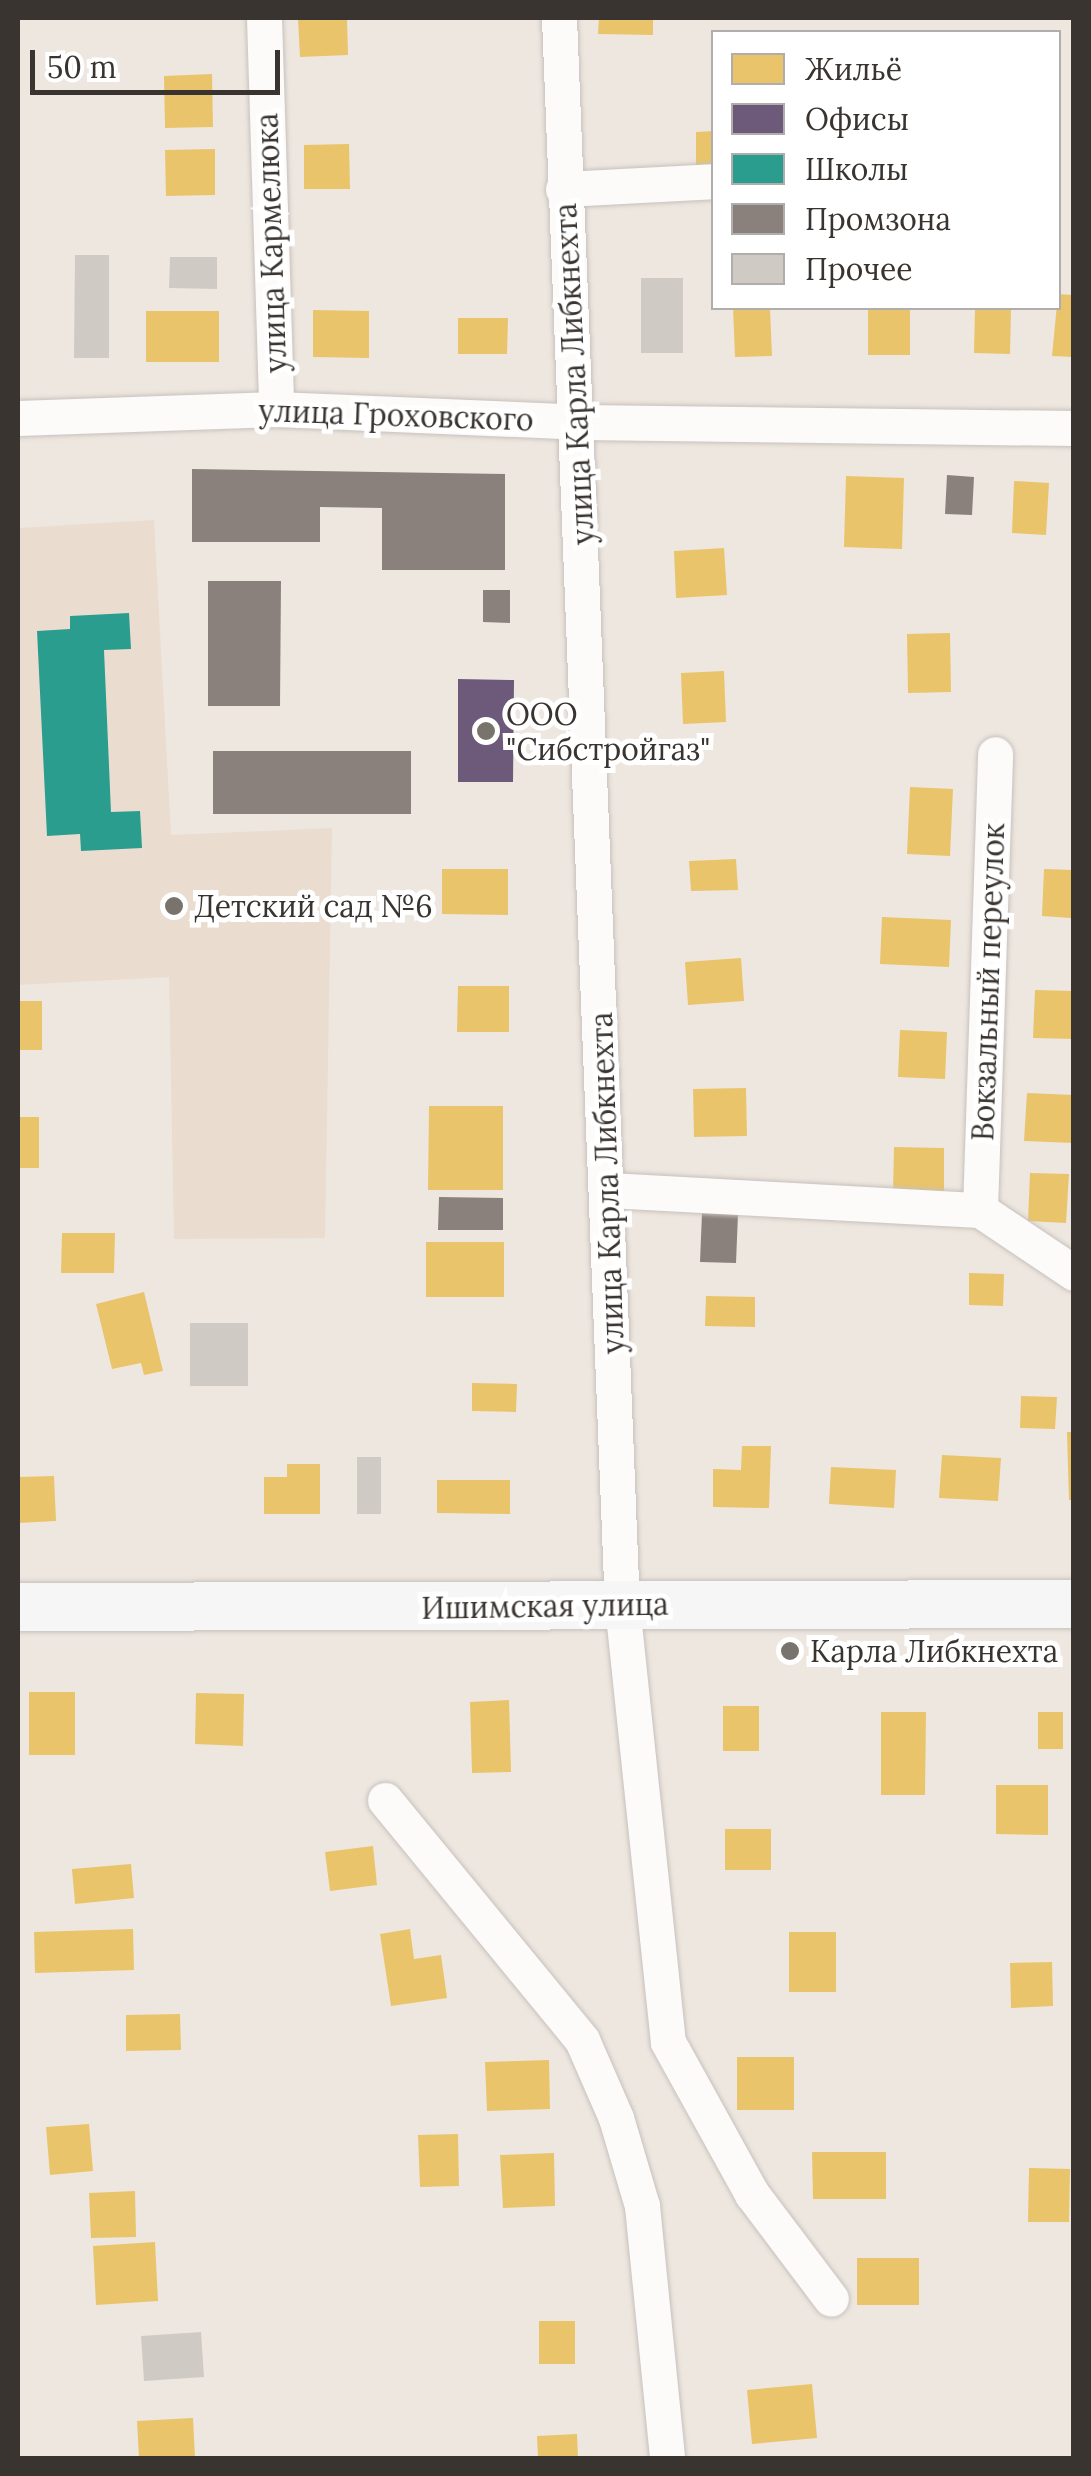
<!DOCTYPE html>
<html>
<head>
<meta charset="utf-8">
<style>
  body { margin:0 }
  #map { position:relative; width:1091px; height:2476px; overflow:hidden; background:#eee7e0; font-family:Lora,serif }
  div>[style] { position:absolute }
  .built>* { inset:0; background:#eaddd0 }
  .homes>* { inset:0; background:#e9c46a }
  .offices>* { inset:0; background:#6d597a }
  .schools>* { inset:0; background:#2a9d8f }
  .industry>* { inset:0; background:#8a817c }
  .building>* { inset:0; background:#d0cac5 }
  .roads { filter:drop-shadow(0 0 2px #c7c1bc) drop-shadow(0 0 2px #c7c1bc) }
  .street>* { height:35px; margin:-17.5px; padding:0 17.5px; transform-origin:17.5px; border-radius:17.5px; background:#fcfbfa }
  .secondary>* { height:48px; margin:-24px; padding:0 24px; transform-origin:24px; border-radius:24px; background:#f7f6f7 }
  .dots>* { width:28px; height:28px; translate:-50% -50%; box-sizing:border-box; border:5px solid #fff; border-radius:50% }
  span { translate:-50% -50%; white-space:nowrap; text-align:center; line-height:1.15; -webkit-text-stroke:10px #fff; paint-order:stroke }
  .street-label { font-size:30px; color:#3a3430 }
  .poi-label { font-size:30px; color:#3a3430 }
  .left { translate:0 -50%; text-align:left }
  .frame { position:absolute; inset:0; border:20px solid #3a3430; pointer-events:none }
  .legend { position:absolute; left:711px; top:30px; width:350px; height:280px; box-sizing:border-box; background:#fff; border:2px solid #b0aeac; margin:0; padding:12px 18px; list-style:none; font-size:30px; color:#3a3430 }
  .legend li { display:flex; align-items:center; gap:20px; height:50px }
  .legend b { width:50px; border:2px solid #b0aeac }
  .scale { position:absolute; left:30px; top:50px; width:250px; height:45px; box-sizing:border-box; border:5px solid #3a3430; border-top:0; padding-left:12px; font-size:30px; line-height:35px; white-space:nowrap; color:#3a3430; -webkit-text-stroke:8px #fff; paint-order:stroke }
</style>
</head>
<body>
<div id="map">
  <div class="built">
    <div style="clip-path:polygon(154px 520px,171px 835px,332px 828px,325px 1238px,174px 1239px,169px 977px,18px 985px,18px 528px)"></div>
  </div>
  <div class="homes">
    <div style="clip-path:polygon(298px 18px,347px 18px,348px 55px,300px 57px)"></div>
    <div style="clip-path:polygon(599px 18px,653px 18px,653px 35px,598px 34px)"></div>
    <div style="clip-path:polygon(212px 74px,213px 127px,165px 128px,164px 76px)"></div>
    <div style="clip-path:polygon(714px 131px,714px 168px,696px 169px,696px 132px)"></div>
    <div style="clip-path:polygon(349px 144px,350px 189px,304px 189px,304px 145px)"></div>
    <div style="clip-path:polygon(215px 149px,215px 195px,166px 196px,165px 150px)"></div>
    <div style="clip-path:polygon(1058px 294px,1074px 295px,1074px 357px,1052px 356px)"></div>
    <div style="clip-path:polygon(733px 308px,770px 308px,772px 356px,735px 357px)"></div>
    <div style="clip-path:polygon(868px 308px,910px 308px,910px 355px,868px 355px)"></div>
    <div style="clip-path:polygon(975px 308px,1011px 308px,1010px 354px,974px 353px)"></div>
    <div style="clip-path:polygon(313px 310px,369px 311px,369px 358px,313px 357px)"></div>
    <div style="clip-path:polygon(146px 311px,219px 311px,219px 362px,146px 362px)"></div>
    <div style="clip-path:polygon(458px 318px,508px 318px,507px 354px,458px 354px)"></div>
    <div style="clip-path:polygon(846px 476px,904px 478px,902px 549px,844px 547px)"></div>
    <div style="clip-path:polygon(1014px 481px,1049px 483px,1046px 535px,1012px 533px)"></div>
    <div style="clip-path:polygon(724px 548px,727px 595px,676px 598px,674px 551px)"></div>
    <div style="clip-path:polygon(950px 633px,951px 692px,908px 693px,907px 634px)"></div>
    <div style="clip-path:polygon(724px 671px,726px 722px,683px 724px,681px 673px)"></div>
    <div style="clip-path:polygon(910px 787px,953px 789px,950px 856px,907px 854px)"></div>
    <div style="clip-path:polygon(736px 859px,738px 890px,691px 891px,689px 861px)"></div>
    <div style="clip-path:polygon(442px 869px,508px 869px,508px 915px,442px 914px)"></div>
    <div style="clip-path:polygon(1044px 869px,1074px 870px,1071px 918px,1042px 916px)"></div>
    <div style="clip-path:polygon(882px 917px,951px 920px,949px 967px,880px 964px)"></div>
    <div style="clip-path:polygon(741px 958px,744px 1001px,688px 1005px,685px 962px)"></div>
    <div style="clip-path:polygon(458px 986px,509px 986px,509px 1032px,457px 1032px)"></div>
    <div style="clip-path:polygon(1035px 990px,1074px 991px,1074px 1039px,1033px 1038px)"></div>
    <div style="clip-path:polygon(18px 1001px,42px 1001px,42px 1050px,18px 1050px)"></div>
    <div style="clip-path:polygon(900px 1030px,947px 1032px,945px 1079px,898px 1077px)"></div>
    <div style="clip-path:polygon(746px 1088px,747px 1136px,694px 1137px,693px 1089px)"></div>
    <div style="clip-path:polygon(1027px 1093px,1074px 1095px,1074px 1143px,1024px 1141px)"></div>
    <div style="clip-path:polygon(429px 1106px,503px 1106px,503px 1190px,428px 1190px)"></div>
    <div style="clip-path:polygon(18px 1117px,39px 1117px,39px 1168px,18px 1168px)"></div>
    <div style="clip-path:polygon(894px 1147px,944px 1148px,944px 1193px,893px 1193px)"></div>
    <div style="clip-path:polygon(1030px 1173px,1069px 1174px,1066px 1223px,1028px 1221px)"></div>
    <div style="clip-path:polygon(62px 1233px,115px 1233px,114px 1273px,61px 1273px)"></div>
    <div style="clip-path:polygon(426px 1242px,504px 1242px,504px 1297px,426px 1297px)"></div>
    <div style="clip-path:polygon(969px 1273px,1004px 1274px,1003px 1306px,969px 1305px)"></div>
    <div style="clip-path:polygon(144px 1292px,163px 1371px,144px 1375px,141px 1363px,112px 1369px,96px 1304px)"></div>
    <div style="clip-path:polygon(706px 1296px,755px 1297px,755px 1327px,705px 1326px)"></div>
    <div style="clip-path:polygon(472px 1383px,517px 1384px,516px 1412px,472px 1411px)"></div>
    <div style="clip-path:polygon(1021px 1396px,1057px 1397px,1055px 1429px,1020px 1428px)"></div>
    <div style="clip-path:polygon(1067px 1432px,1074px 1432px,1074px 1500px,1069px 1500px)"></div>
    <div style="clip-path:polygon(742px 1446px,771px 1446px,769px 1508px,713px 1507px,713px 1469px,741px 1470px)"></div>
    <div style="clip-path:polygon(942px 1455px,1001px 1458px,998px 1501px,939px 1498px)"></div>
    <div style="clip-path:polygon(287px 1464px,320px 1464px,320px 1514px,264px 1514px,264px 1477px,287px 1477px)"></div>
    <div style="clip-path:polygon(831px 1467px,896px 1470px,894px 1508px,829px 1504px)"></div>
    <div style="clip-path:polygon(54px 1476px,56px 1521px,18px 1523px,18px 1477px)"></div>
    <div style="clip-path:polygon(437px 1480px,510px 1480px,510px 1514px,437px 1513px)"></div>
    <div style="clip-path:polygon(29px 1692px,75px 1692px,75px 1755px,29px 1755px)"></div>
    <div style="clip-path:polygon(196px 1693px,244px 1694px,243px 1746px,195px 1744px)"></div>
    <div style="clip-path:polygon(509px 1700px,511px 1772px,472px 1773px,470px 1702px)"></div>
    <div style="clip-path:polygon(723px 1706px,759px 1706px,759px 1751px,723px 1751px)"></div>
    <div style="clip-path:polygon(881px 1712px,926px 1712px,925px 1795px,881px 1795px)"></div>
    <div style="clip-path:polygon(1038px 1712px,1063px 1712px,1063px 1749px,1038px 1749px)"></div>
    <div style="clip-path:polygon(996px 1785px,1048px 1785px,1048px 1835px,996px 1834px)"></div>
    <div style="clip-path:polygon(725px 1829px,771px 1829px,771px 1870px,725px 1870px)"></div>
    <div style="clip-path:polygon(373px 1846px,377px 1885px,330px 1891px,325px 1852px)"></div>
    <div style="clip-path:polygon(131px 1864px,134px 1898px,75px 1904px,72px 1869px)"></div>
    <div style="clip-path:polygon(133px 1929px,134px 1970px,35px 1973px,34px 1932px)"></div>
    <div style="clip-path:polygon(410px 1929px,414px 1959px,441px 1955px,447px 1998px,391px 2006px,380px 1934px)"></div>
    <div style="clip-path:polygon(789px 1932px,836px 1932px,836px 1992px,789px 1992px)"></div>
    <div style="clip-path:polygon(1052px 1962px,1053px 2006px,1011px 2008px,1010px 1963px)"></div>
    <div style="clip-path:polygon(180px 2014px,181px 2050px,126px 2051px,126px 2015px)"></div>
    <div style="clip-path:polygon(737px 2057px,794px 2057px,794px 2110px,737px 2110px)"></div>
    <div style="clip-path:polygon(549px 2060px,550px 2109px,487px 2111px,485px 2062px)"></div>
    <div style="clip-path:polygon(89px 2124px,93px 2171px,50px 2175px,46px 2127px)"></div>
    <div style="clip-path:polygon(458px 2134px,459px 2186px,420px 2187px,418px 2135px)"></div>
    <div style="clip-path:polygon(812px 2152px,886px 2152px,886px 2199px,813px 2199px)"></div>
    <div style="clip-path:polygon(554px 2153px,555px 2206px,503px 2208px,500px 2155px)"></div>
    <div style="clip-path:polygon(1029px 2168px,1070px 2169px,1069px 2222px,1028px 2222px)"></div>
    <div style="clip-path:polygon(135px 2191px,136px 2237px,91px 2238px,89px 2193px)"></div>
    <div style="clip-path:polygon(155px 2242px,158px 2301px,96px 2305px,93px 2246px)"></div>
    <div style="clip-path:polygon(857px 2258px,919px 2258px,919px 2305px,857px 2305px)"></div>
    <div style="clip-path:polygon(539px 2321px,575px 2321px,575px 2364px,539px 2364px)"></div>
    <div style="clip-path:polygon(812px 2384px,817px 2438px,752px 2444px,747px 2390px)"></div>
    <div style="clip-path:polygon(193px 2418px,195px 2458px,139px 2458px,137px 2421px)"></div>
    <div style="clip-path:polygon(577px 2434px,578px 2458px,538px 2458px,537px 2436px)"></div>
  </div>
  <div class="offices">
    <div style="clip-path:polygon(458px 679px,514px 680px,513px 782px,458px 782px)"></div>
  </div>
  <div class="schools">
    <div style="clip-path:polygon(129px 613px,131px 649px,104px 650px,111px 812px,140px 811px,142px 848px,81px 851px,80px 834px,47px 836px,37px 631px,70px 629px,70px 616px)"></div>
  </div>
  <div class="industry">
    <div style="clip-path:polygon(192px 469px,505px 474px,505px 570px,382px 570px,382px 508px,320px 507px,320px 542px,192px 542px)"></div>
    <div style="clip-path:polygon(947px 475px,974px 477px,972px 515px,945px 514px)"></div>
    <div style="clip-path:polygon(208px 581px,281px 581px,280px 706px,208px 706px)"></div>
    <div style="clip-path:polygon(483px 590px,510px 590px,510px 623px,483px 622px)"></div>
    <div style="clip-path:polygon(213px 751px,411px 751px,411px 814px,213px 814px)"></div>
    <div style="clip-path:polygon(439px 1197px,503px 1198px,503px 1230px,438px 1230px)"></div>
    <div style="clip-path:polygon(702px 1213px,738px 1214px,736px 1263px,700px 1262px)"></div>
  </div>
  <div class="building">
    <div style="clip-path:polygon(75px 255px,109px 255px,109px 358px,74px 358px)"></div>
    <div style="clip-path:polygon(170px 257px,217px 257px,217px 289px,169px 288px)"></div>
    <div style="clip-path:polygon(641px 278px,683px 278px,683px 353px,641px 353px)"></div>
    <div style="clip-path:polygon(190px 1323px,248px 1323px,248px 1386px,190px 1386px)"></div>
    <div style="clip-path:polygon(357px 1457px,381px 1457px,381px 1514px,357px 1514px)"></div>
    <div style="clip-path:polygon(201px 2332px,204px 2377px,144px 2381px,141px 2336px)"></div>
  </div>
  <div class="roads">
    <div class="street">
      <div style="left:264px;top:18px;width:391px;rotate:88.2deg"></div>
      <div style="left:559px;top:18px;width:1588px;rotate:87.73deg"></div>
      <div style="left:622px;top:1605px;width:439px;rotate:84deg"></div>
      <div style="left:668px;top:2042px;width:174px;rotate:61.1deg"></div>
      <div style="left:752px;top:2194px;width:131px;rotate:53deg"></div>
      <div style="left:563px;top:189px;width:151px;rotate:-3deg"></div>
      <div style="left:18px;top:418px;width:258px;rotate:-2deg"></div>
      <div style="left:276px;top:409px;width:304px;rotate:2.4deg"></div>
      <div style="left:580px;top:422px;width:494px;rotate:0.7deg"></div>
      <div style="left:608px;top:1190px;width:373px;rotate:3.1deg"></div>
      <div style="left:980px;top:1210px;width:113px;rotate:33.8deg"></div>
      <div style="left:980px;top:1210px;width:456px;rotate:-88.1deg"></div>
      <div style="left:385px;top:1800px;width:310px;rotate:50.6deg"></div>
      <div style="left:582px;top:2040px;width:85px;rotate:66.4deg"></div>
      <div style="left:616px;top:2118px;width:92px;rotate:73.5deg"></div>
      <div style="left:642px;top:2206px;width:253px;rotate:84.3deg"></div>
    </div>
    <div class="secondary">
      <div style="left:18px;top:1607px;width:1056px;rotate:-0.16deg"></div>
    </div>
  </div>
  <div class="dots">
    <div style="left:486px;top:731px;background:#79736e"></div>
    <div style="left:174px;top:906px;background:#79736e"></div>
    <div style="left:790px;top:1651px;background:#79736e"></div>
  </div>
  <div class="street-label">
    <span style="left:271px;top:243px;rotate:-92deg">улица Кармелюка</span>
    <span style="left:574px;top:374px;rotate:-93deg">улица Карла Либкнехта</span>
    <span style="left:396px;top:415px;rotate:2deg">улица Гроховского</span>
    <span style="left:988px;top:982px;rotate:-88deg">Вокзальный переулок</span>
    <span style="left:607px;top:1183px;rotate:-92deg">улица Карла Либкнехта</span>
    <span style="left:545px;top:1606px;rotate:-1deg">Ишимская улица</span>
  </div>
  <div class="poi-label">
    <span class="left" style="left:506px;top:731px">ООО<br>"Сибстройгаз"</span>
    <span class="left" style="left:194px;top:906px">Детский сад №6</span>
    <span class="left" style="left:810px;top:1651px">Карла Либкнехта</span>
  </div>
  <div class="frame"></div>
  <ul class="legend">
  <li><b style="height:28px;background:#e9c46a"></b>Жильё</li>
  <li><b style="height:28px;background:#6d597a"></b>Офисы</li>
  <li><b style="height:28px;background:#2a9d8f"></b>Школы</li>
  <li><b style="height:28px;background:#8a817c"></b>Промзона</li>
  <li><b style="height:28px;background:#d0cac5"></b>Прочее</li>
  </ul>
  <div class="scale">50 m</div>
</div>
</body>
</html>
